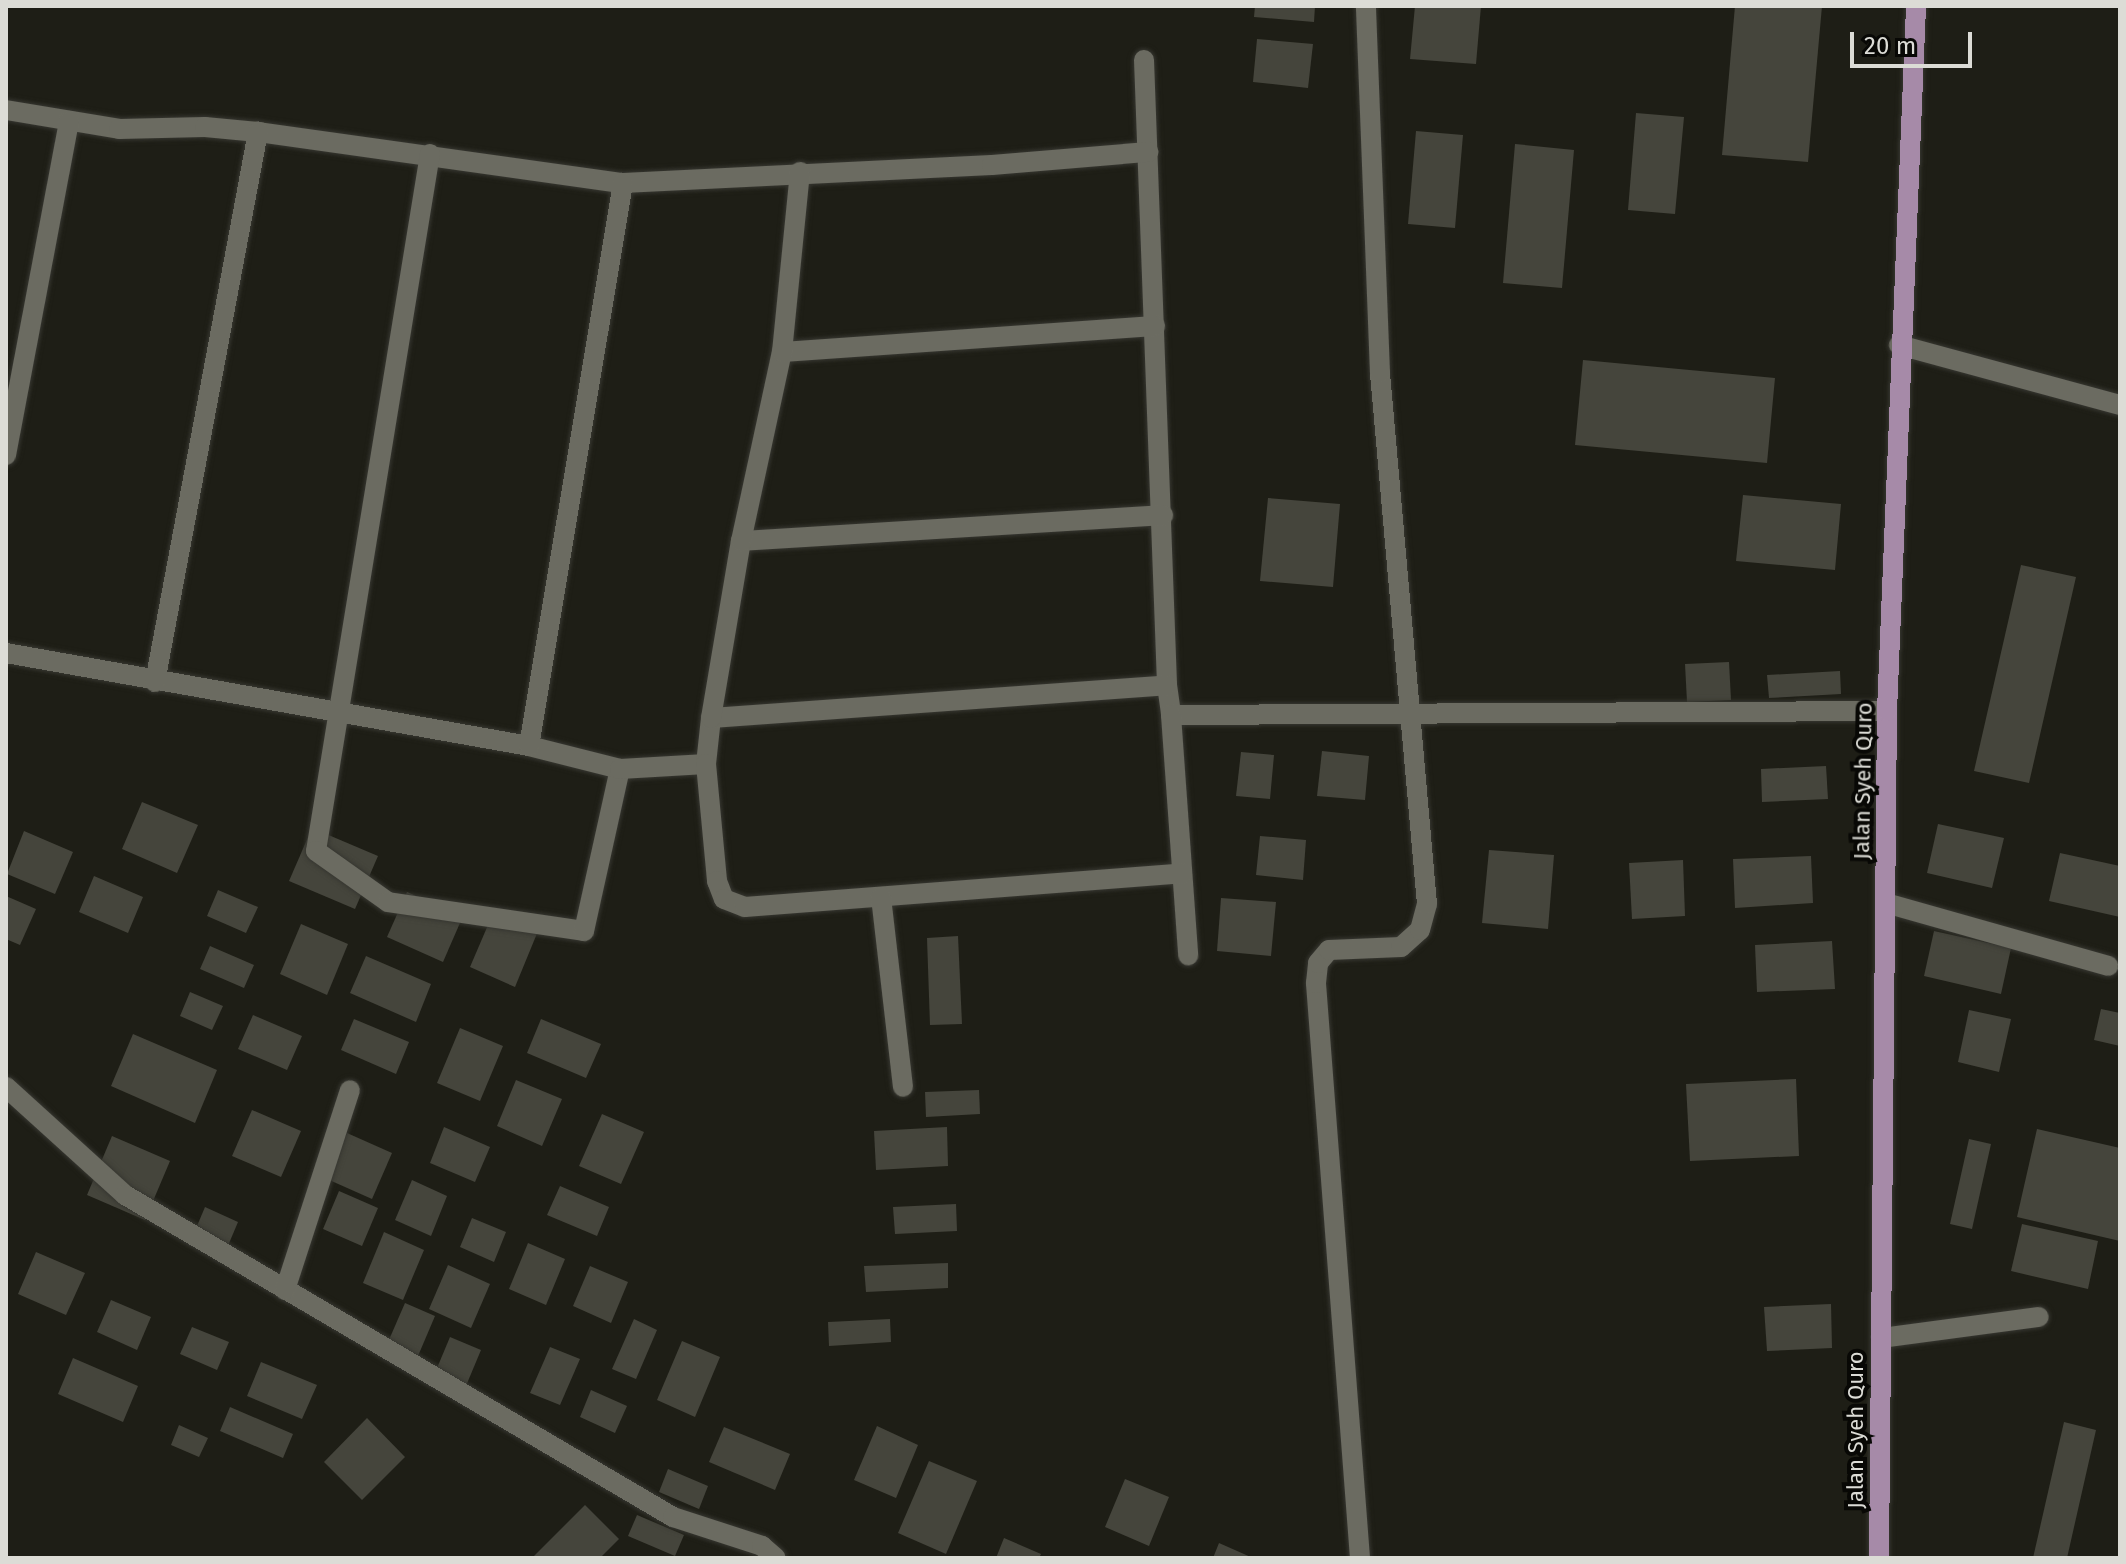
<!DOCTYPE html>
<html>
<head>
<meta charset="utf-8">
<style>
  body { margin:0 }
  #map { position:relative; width:2126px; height:1564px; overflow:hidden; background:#1e1e16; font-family:"Fira Sans",sans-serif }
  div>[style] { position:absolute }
  .building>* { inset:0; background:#45453c }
  .roads { filter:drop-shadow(0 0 2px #373731) drop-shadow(0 0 2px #373731) }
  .minor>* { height:20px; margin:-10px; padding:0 10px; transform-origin:10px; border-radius:10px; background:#6b6b61 }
  .major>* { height:20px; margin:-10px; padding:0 10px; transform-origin:10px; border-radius:10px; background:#a68aa8 }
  span { translate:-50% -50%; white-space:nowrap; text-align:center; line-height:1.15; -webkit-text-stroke:8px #080805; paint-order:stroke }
  .street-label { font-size:22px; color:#dcdcd6 }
  .frame { position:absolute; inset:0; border:8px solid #dcdcd6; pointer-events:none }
  .scale { position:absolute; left:1850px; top:32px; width:122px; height:36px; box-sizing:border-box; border:4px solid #dcdcd6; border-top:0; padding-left:10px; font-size:24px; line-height:28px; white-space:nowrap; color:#dcdcd6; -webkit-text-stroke:6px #080805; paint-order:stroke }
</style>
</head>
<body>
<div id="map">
  <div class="building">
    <div style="clip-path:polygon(1255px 6px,1315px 6px,1314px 22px,1254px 17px)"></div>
    <div style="clip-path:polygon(1415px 6px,1481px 6px,1476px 64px,1410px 59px)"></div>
    <div style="clip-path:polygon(1735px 6px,1822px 6px,1808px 162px,1722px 155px)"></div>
    <div style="clip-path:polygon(1257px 39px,1313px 44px,1308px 88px,1253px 82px)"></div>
    <div style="clip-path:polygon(1636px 113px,1684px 117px,1675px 214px,1628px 210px)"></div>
    <div style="clip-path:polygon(1416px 131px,1463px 135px,1455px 228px,1408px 224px)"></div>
    <div style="clip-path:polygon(1515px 144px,1574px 150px,1562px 288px,1503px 283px)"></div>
    <div style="clip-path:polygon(1583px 360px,1775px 378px,1767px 463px,1575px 445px)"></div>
    <div style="clip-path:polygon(1743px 495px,1841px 504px,1835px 570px,1736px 561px)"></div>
    <div style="clip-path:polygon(1268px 498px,1340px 504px,1333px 587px,1260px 581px)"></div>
    <div style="clip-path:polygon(2021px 565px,2076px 577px,2029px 783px,1974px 771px)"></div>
    <div style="clip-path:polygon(1729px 662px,1731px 700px,1687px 702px,1685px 664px)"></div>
    <div style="clip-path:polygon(1840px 671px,1841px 694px,1769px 698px,1767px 675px)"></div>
    <div style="clip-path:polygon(1322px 751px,1369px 756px,1365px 800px,1317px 796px)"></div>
    <div style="clip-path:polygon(1241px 752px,1274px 755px,1270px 799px,1236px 796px)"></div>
    <div style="clip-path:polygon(1826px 766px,1828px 799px,1762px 802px,1761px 769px)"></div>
    <div style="clip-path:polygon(142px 802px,198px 825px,177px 873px,122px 849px)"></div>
    <div style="clip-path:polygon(1938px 824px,2004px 838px,1992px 888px,1927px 873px)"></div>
    <div style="clip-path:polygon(312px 828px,378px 856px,355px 909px,289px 881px)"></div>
    <div style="clip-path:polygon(24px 831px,73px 852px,55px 894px,7px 874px)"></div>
    <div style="clip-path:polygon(1260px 836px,1306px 840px,1303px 880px,1256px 875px)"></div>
    <div style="clip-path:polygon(1489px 850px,1554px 855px,1548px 929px,1482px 923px)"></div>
    <div style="clip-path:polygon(2060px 853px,2120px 866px,2120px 917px,2049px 901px)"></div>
    <div style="clip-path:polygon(1811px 856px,1813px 903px,1735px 908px,1733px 859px)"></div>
    <div style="clip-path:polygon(1683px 860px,1685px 916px,1632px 919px,1629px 863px)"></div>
    <div style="clip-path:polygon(94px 876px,143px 897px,128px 933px,79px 912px)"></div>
    <div style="clip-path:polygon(218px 890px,258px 907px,246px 933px,207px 916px)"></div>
    <div style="clip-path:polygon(407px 892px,463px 916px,443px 962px,387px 937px)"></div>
    <div style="clip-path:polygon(6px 896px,36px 909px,20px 945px,6px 939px)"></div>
    <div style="clip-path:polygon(1221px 898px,1276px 902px,1271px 956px,1217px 951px)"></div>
    <div style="clip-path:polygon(494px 911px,538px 931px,515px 987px,470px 967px)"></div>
    <div style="clip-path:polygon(301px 924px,348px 944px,327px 995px,280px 974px)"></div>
    <div style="clip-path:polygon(1934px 931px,2011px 948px,2001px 994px,1924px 976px)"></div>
    <div style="clip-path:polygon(958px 936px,962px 1024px,930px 1025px,927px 938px)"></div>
    <div style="clip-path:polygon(1832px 941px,1835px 989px,1757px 992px,1755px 945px)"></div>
    <div style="clip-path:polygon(210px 946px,254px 965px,244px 988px,200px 969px)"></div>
    <div style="clip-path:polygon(366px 956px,431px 984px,416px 1022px,350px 993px)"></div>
    <div style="clip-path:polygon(190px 992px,223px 1006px,212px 1030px,180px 1016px)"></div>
    <div style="clip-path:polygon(2101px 1009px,2120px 1013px,2120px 1046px,2094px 1040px)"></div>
    <div style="clip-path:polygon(1969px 1010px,2011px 1019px,1999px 1072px,1958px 1062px)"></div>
    <div style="clip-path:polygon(253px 1015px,302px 1036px,287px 1070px,238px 1049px)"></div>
    <div style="clip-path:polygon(354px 1019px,409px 1042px,396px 1074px,341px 1050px)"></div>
    <div style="clip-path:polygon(541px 1019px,601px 1044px,586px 1078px,527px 1053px)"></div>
    <div style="clip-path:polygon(460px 1028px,503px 1046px,480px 1101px,437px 1083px)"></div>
    <div style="clip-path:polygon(133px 1034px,217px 1070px,195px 1123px,111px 1086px)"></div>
    <div style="clip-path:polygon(1796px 1079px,1799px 1156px,1690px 1161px,1686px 1084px)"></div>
    <div style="clip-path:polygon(516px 1080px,562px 1099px,542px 1146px,497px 1126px)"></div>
    <div style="clip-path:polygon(979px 1090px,980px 1114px,926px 1117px,925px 1092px)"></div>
    <div style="clip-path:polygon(252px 1110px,301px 1131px,281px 1177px,232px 1156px)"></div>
    <div style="clip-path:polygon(602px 1114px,644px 1132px,621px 1184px,579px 1166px)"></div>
    <div style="clip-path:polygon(444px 1127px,490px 1147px,475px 1182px,430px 1163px)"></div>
    <div style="clip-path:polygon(947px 1127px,948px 1166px,876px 1170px,874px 1131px)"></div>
    <div style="clip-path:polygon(2037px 1129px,2120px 1148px,2120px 1241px,2017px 1217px)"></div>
    <div style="clip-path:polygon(347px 1133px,392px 1153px,372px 1199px,327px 1179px)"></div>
    <div style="clip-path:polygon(112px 1136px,170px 1161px,145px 1220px,87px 1195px)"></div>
    <div style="clip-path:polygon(1969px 1139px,1991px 1144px,1972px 1229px,1950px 1224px)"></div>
    <div style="clip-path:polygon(412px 1180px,447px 1196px,431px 1236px,395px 1220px)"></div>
    <div style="clip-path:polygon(560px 1186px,609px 1207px,597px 1236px,547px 1215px)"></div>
    <div style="clip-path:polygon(339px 1191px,378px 1208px,362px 1246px,323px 1229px)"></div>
    <div style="clip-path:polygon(956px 1204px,957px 1231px,895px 1234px,893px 1207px)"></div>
    <div style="clip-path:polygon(205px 1207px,238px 1222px,222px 1260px,189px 1245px)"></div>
    <div style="clip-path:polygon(472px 1218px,506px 1232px,494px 1262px,460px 1247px)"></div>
    <div style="clip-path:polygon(2022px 1224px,2098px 1241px,2088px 1289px,2011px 1271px)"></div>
    <div style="clip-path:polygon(384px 1232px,424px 1250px,403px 1300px,363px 1283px)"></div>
    <div style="clip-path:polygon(528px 1243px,565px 1259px,546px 1305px,509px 1289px)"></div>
    <div style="clip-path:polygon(36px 1252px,85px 1273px,66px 1315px,18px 1294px)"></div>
    <div style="clip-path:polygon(948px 1263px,948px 1288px,866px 1292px,864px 1266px)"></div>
    <div style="clip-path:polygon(448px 1265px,490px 1284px,471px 1328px,429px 1309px)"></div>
    <div style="clip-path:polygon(590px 1266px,628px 1282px,611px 1323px,573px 1306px)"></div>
    <div style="clip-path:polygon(111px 1300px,151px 1317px,137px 1350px,97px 1332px)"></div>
    <div style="clip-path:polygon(405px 1303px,435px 1316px,418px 1356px,388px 1342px)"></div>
    <div style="clip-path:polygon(1831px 1304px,1832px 1348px,1767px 1351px,1764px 1307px)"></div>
    <div style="clip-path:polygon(634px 1319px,657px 1330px,636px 1379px,612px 1369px)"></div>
    <div style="clip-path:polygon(890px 1319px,891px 1342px,829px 1346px,828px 1322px)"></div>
    <div style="clip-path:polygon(192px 1327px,229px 1342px,217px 1370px,180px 1354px)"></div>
    <div style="clip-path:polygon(450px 1337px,481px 1350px,463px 1393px,432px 1380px)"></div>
    <div style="clip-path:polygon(682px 1341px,720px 1357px,695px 1417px,657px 1400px)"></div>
    <div style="clip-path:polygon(550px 1347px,580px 1359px,560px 1405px,530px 1393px)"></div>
    <div style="clip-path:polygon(73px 1358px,138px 1386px,123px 1422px,58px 1394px)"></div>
    <div style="clip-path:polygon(261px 1362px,317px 1385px,302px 1419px,247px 1396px)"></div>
    <div style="clip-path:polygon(591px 1390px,627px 1406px,615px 1433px,580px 1417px)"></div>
    <div style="clip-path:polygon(230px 1407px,293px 1434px,283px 1458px,220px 1431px)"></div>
    <div style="clip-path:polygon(367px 1418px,405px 1457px,362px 1500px,324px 1462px)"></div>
    <div style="clip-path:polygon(2064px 1422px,2096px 1430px,2067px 1558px,2033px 1558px)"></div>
    <div style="clip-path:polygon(179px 1425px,208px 1438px,199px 1457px,171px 1445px)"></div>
    <div style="clip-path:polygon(877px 1426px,918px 1445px,896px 1498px,854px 1480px)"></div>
    <div style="clip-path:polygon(724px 1427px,790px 1454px,775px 1490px,709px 1462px)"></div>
    <div style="clip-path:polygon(929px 1461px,977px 1481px,946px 1554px,898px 1533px)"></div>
    <div style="clip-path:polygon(668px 1469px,708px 1486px,699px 1509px,659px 1492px)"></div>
    <div style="clip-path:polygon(1125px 1479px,1169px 1497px,1149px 1546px,1105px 1527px)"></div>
    <div style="clip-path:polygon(585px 1505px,619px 1539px,600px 1558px,532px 1558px)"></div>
    <div style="clip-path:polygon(637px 1515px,684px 1535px,675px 1556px,628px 1536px)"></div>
    <div style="clip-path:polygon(1004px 1538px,1041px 1554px,1039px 1558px,996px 1558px)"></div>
    <div style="clip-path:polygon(1219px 1543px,1253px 1558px,1213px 1558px)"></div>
  </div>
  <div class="roads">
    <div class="minor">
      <div style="left:1144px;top:60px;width:625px;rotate:87.89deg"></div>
      <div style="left:1167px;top:685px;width:30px;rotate:82deg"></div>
      <div style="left:1171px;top:715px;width:716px;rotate:-0.32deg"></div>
      <div style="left:6px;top:110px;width:115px;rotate:9.5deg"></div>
      <div style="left:119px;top:129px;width:86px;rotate:-1.3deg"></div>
      <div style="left:205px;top:127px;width:53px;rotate:5.4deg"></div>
      <div style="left:258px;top:132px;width:369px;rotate:8deg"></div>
      <div style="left:623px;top:183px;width:369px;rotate:-2.8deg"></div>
      <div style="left:992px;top:165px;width:157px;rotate:-4.8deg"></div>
      <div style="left:430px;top:154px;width:706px;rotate:99.29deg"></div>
      <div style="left:316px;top:851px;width:88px;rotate:35.3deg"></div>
      <div style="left:388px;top:902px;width:198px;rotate:8.4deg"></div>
      <div style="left:584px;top:931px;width:166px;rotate:-77.5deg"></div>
      <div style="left:1899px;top:345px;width:229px;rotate:15.2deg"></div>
      <div style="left:782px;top:352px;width:374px;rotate:-4deg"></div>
      <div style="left:6px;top:455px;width:340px;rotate:-79.3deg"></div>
      <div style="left:741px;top:541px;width:423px;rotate:-3.5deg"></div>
      <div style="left:6px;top:653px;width:531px;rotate:10.08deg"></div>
      <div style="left:529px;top:746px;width:94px;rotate:14.2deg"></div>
      <div style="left:620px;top:769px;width:86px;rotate:-3.3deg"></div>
      <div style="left:706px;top:764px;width:46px;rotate:-83.8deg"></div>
      <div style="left:711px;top:718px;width:457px;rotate:-4.1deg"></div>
      <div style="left:155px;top:682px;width:560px;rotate:-79.39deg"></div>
      <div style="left:1171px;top:715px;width:241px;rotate:85.9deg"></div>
      <div style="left:711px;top:718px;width:180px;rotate:-80.4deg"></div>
      <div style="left:741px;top:541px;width:193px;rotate:-77.8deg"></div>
      <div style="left:782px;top:352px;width:181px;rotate:-84.3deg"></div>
      <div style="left:529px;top:746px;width:571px;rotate:-80.52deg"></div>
      <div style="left:706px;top:764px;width:118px;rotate:84.6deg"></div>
      <div style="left:717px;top:881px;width:19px;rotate:69deg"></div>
      <div style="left:724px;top:899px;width:22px;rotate:21deg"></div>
      <div style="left:745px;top:907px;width:438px;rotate:-4.4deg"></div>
      <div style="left:881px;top:897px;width:191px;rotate:83.4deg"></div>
      <div style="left:1886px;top:903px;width:231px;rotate:15.8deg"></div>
      <div style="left:6px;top:1087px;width:161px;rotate:42.2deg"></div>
      <div style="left:125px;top:1195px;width:636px;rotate:30.44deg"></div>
      <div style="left:673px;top:1517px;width:94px;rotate:18deg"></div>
      <div style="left:762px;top:1546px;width:18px;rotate:41deg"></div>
      <div style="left:285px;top:1290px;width:210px;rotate:-72deg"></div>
      <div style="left:1881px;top:1338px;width:159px;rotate:-7.6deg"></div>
      <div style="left:1360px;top:1558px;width:577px;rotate:-94.38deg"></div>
      <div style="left:1316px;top:983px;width:20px;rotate:-84deg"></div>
      <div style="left:1318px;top:963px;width:17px;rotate:-50deg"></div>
      <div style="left:1329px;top:950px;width:72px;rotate:-2.4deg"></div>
      <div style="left:1401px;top:947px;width:25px;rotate:-42deg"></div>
      <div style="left:1420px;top:930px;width:27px;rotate:-75deg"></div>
      <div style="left:1427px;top:904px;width:533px;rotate:-95.06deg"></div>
      <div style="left:1380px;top:373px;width:367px;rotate:-92.2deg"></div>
    </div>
    <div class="major">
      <div style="left:1879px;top:1558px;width:847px;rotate:-89.46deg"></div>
      <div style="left:1887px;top:711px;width:706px;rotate:-87.64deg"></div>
    </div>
  </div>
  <div class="street-label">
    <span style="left:1863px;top:781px;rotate:-89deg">Jalan Syeh Quro</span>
    <span style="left:1856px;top:1430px;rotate:-90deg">Jalan Syeh Quro</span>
  </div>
  <div class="frame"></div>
  <div class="scale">20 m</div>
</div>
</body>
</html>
